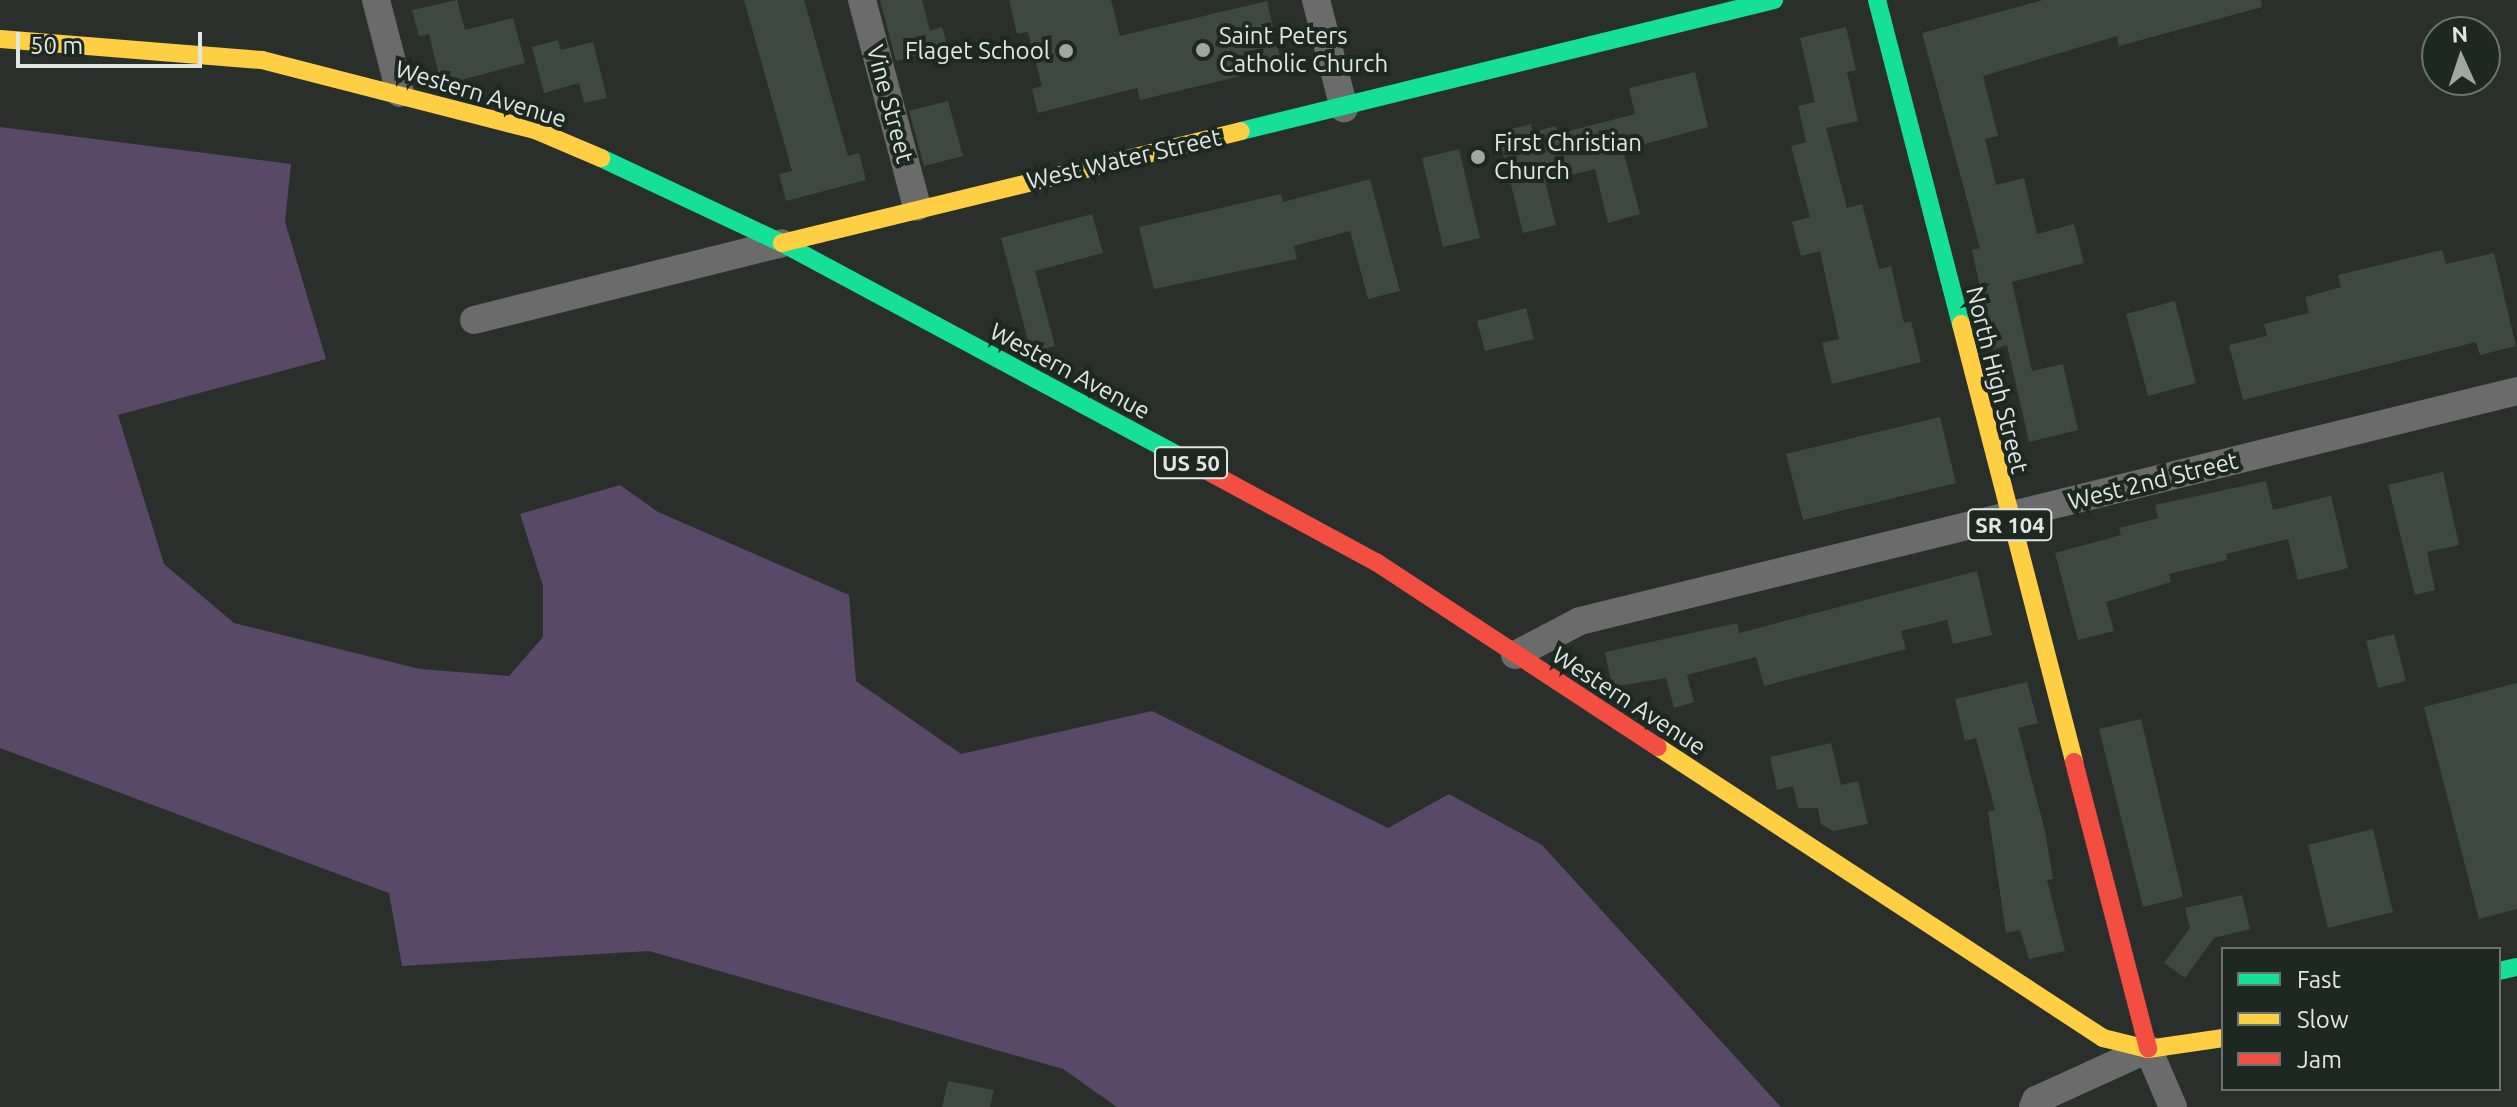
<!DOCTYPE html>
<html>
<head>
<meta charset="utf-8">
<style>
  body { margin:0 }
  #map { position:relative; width:2517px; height:1107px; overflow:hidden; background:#2a2f2c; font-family:Ubuntu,sans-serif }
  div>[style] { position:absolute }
  .forest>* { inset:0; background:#5a4869 }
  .building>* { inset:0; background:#3d4842 }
  .street>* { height:28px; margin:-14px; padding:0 14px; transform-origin:14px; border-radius:14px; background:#6a6b6a }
  .fast>* { height:18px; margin:-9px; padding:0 9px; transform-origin:9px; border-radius:9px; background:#16e098 }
  .slow>* { height:18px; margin:-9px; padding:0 9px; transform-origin:9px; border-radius:9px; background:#ffcf43 }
  .jam>* { height:18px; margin:-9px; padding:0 9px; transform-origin:9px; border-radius:9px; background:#f24e42 }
  .dots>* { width:22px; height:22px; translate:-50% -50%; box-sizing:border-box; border:4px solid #1e2822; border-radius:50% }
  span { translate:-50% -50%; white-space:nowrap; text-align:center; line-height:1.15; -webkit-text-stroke:8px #1e2822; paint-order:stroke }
  .shield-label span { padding:2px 6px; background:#1e2822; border:2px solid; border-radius:6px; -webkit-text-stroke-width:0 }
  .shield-label { font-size:22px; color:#e0e7e3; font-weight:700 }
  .poi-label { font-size:24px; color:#e0e7e3 }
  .left { translate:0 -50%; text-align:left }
  .right { translate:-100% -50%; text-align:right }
  .street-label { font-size:24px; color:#e0e7e3 }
  .legend { position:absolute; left:2221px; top:947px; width:280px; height:144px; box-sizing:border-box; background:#1e2822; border:2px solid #6c746f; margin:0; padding:10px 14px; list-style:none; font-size:24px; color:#e0e7e3 }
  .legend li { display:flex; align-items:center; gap:16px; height:40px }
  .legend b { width:40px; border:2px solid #6c746f }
  .north { position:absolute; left:2421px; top:16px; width:80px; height:80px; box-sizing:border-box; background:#1e2822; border:2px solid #6c746f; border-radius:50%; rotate:357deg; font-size:22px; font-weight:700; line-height:32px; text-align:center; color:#e0e7e3 }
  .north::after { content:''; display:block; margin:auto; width:28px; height:36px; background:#a0a7a3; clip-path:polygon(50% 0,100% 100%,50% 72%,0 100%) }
  .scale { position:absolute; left:16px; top:32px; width:186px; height:36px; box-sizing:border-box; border:4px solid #e0e7e3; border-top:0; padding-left:10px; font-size:24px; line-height:28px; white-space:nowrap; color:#e0e7e3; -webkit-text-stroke:6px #1e2822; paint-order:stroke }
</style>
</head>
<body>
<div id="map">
  <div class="forest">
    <div style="clip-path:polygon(0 127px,291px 164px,285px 222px,326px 359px,118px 415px,164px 564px,234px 623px,420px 669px,509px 676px,543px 637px,543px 586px,520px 514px,620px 485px,658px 512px,849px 595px,856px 681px,961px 754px,1152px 711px,1388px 828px,1449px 794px,1542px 845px,1781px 1107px,1117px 1107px,1063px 1069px,649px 951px,402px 966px,389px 893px,0 748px)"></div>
  </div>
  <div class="building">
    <div style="clip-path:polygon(457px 0,465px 30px,513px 18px,525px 63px,450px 83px,440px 80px,429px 34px,419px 36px,412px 10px)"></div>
    <div style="clip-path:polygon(744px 0,804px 0,848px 156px,859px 153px,866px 180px,786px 201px,779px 174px,792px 171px)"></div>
    <div style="clip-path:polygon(880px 0,922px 0,930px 31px,942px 27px,948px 47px,896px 61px)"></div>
    <div style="clip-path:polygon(1009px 0,1111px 0,1120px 36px,1267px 1px,1282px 66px,1140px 100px,1137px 88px,1038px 113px,1032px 89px,1042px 86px,1028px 32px,1017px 34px)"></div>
    <div style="clip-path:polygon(2043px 0,2261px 0,2262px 7px,2119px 46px,2117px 36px,1983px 76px,1998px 136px,1985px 139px,1996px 185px,2024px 178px,2037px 234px,2074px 224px,2084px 263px,2012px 282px,2032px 371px,2063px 364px,2078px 430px,2029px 442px,2007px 345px,1993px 349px,1972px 250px,1980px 248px,1922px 33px)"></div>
    <div style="clip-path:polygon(1846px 27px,1856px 70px,1847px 72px,1858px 121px,1826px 128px,1847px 208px,1862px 204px,1879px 269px,1891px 266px,1904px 323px,1911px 321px,1921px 362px,1832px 384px,1822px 343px,1839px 339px,1820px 251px,1801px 256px,1792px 222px,1810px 217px,1791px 146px,1806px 142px,1798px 106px,1815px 102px,1800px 38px)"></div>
    <div style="clip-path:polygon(558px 40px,561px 50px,593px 42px,607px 98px,584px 103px,579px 83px,544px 93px,532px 47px)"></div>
    <div style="clip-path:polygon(1695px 72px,1708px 127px,1623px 150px,1640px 214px,1608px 223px,1595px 169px,1545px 181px,1556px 225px,1523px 233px,1498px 132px,1531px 124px,1532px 132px,1556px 126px,1558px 134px,1635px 114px,1629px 88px)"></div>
    <div style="clip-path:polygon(948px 101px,963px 156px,924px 166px,909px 111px)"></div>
    <div style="clip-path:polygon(1459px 149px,1480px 238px,1443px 247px,1422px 158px)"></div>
    <div style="clip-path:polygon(1370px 179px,1400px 291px,1368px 299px,1350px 231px,1294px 246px,1297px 259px,1154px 289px,1139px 227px,1281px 194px,1283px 202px)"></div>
    <div style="clip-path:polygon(1092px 214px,1103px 253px,1035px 271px,1055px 346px,1035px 351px,1030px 348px,1001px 238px)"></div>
    <div style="clip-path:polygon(2442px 250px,2446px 264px,2494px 253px,2516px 346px,2480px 355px,2476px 342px,2243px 400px,2229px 345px,2267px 336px,2264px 324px,2309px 313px,2305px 297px,2341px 287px,2338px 275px)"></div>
    <div style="clip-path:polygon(2175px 301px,2196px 383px,2148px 396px,2126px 314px)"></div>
    <div style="clip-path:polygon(1526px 308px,1534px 339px,1485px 351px,1477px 321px)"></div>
    <div style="clip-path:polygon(1940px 417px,1956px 483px,1803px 520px,1786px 454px)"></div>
    <div style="clip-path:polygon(2443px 472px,2459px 545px,2427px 552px,2435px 590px,2415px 595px,2388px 485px)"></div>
    <div style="clip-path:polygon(2266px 481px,2273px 510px,2331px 496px,2348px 568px,2298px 580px,2288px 539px,2226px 554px,2227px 560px,2169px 574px,2171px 582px,2106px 602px,2114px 631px,2078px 640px,2055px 553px,2121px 535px,2119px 528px,2158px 518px,2155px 505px)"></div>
    <div style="clip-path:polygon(1977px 571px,1992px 635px,1953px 644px,1947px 620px,1901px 631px,1906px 649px,1764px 686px,1756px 657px,1687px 675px,1694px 702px,1674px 708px,1666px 678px,1612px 687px,1605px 652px,1737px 623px,1739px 633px)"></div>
    <div style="clip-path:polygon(2394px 634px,2406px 681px,2378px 688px,2366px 641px)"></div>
    <div style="clip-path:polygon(2027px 682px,2038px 723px,2018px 728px,2045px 831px,2053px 879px,2047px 880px,2065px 951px,2029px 959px,2020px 930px,2006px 933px,1988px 812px,1995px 810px,1976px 738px,1965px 741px,1955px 699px)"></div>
    <div style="clip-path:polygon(2517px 683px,2517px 909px,2479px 919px,2424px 707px)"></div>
    <div style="clip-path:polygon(2141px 719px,2183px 897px,2143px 907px,2099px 729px)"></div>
    <div style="clip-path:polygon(1831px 743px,1841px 785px,1858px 781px,1868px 824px,1833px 831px,1821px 824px,1818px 808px,1798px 808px,1793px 786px,1777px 790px,1770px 757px)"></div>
    <div style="clip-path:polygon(2373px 829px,2393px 912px,2328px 928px,2308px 845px)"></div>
    <div style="clip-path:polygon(2242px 895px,2250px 929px,2214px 938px,2185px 978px,2164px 963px,2190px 928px,2185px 908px)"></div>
    <div style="clip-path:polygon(948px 1081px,994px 1090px,990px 1107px,942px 1107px)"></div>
  </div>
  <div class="street">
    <div style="left:376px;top:0;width:96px;rotate:75.5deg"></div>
    <div style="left:862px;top:0;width:214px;rotate:75.1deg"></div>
    <div style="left:1316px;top:0;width:112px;rotate:75.5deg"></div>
    <div style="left:474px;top:320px;width:317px;rotate:-14deg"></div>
    <div style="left:1515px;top:655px;width:73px;rotate:-27.6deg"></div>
    <div style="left:1580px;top:621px;width:965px;rotate:-13.79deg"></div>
    <div style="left:2033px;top:1107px;width:8px;rotate:-67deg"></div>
    <div style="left:2036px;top:1100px;width:123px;rotate:-24.5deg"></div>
    <div style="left:2148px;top:1049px;width:63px;rotate:66.7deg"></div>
  </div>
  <div class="fast">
    <div style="left:1877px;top:0;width:335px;rotate:75.5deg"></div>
    <div style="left:1241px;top:131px;width:549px;rotate:-13.81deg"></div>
    <div style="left:601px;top:158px;width:200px;rotate:25.2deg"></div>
    <div style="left:782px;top:243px;width:474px;rotate:28.2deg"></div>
    <div style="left:2499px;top:971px;width:18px;rotate:-13deg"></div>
  </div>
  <div class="slow">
    <div style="left:0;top:39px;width:263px;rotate:4.6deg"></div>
    <div style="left:262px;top:60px;width:282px;rotate:14.4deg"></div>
    <div style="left:535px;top:130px;width:72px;rotate:23deg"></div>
    <div style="left:782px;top:243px;width:472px;rotate:-13.7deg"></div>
    <div style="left:1961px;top:324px;width:452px;rotate:75.5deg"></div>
    <div style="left:1658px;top:747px;width:532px;rotate:33.18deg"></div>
    <div style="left:2103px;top:1038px;width:46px;rotate:13.7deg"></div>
    <div style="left:2148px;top:1049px;width:76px;rotate:-8.3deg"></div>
  </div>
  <div class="jam">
    <div style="left:1200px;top:467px;width:200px;rotate:28.4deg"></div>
    <div style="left:1376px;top:562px;width:337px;rotate:33.3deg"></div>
    <div style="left:2074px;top:762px;width:296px;rotate:75.5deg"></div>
  </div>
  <div class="dots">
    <div style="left:1203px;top:50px;background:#a0a7a3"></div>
    <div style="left:1066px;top:51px;background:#a0a7a3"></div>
    <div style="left:1478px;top:157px;background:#a0a7a3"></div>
  </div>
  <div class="shield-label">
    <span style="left:1191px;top:463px">US 50</span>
    <span style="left:2010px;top:525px">SR 104</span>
  </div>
  <div class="poi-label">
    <span class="left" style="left:1219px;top:50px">Saint Peters<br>Catholic Church</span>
    <span class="right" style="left:1050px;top:51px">Flaget School</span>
    <span class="left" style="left:1494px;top:157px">First Christian<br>Church</span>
  </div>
  <div class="street-label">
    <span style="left:481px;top:94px;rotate:17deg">Western Avenue</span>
    <span style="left:890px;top:104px;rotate:75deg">Vine Street</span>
    <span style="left:1124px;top:159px;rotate:-13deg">West Water Street</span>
    <span style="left:1070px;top:371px;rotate:28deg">Western Avenue</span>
    <span style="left:1997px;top:380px;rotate:76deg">North High Street</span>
    <span style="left:2153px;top:481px;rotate:-14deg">West 2nd Street</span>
    <span style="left:1629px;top:701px;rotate:33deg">Western Avenue</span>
  </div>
  <ul class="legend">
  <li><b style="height:10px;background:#16e098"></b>Fast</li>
  <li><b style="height:10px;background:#ffcf43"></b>Slow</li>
  <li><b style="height:10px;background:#f24e42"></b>Jam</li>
  </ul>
  <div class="north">N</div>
  <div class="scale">50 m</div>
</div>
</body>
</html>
